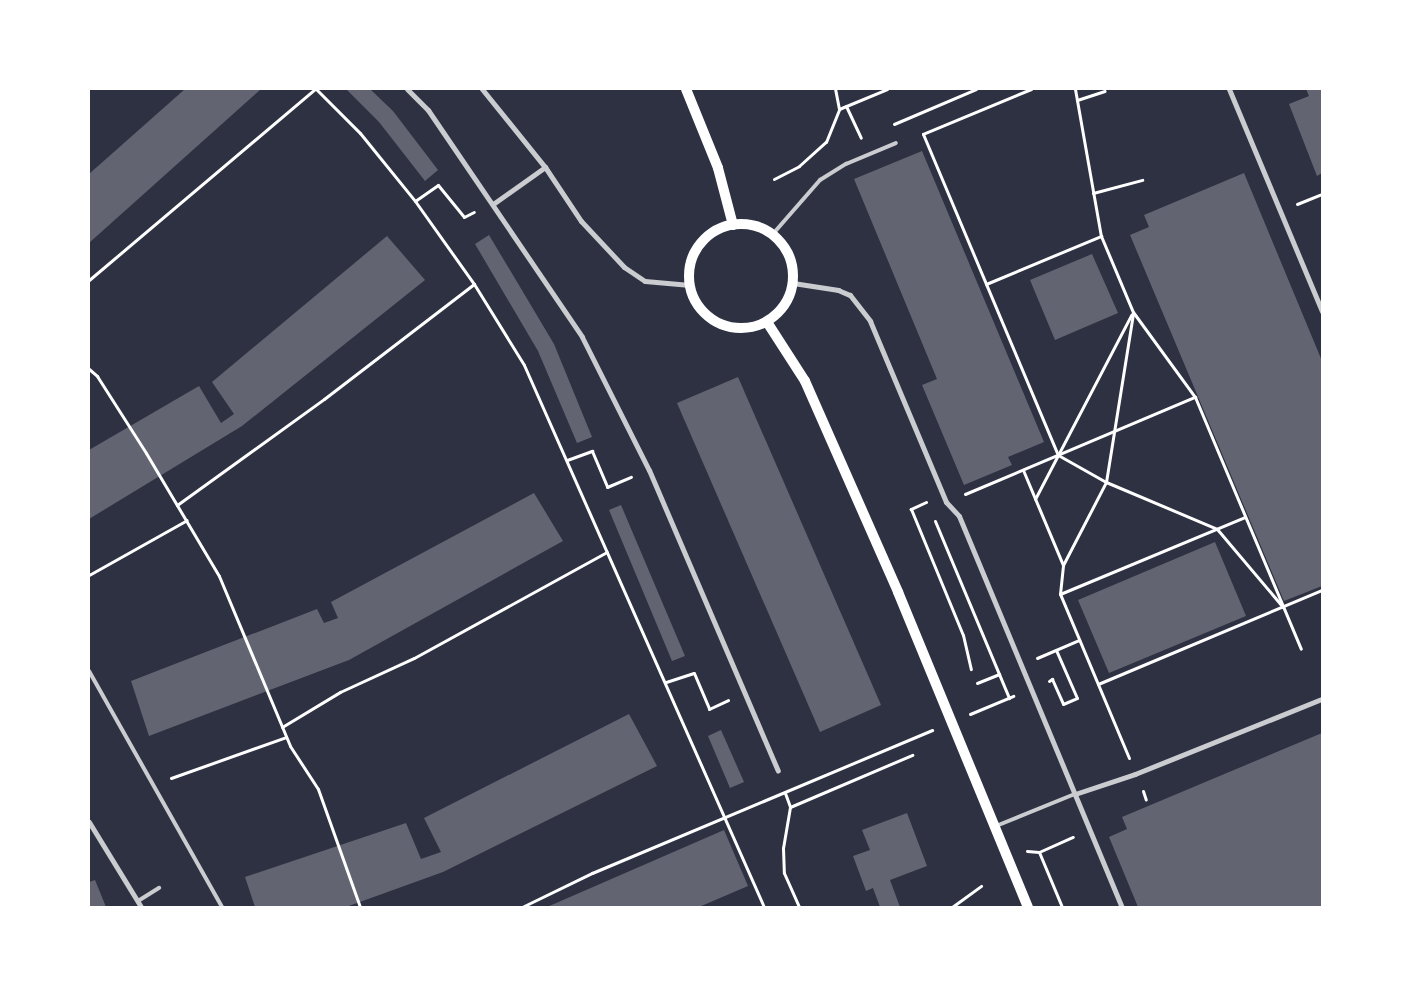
<!DOCTYPE html>
<html>
<head>
<meta charset="utf-8">
<style>
  body { margin:0 }
  #map { position:relative; width:1411px; height:996px; overflow:hidden; background:#2d3142; font-family:Inter,sans-serif }
  div>[style] { position:absolute }
  .building>* { inset:0; background:#626471 }
  .path>* { height:3px; margin:-1.5px; padding:0 1.5px; transform-origin:1.5px; border-radius:1.5px; background:#fff }
  .service>* { height:4px; margin:-2px; padding:0 2px; transform-origin:2px; border-radius:2px; background:#caccd0 }
  .minor>* { height:5px; margin:-2.5px; padding:0 2.5px; transform-origin:2.5px; border-radius:2.5px; background:#caccd0 }
  .secondary>* { height:10px; margin:-5px; padding:0 5px; transform-origin:5px; border-radius:5px; background:#fff }
  .secondary>.ring { margin:-5px; padding:0; box-sizing:content-box; background:none; border:10px solid #fff; border-radius:50% }
  span { translate:-50% -50%; white-space:nowrap; text-align:center; line-height:1.15; -webkit-text-stroke:4.5px #fff; paint-order:stroke }
  .frame { position:absolute; inset:0; border:90px solid #fff; pointer-events:none }
</style>
</head>
<body>
<div id="map">
  <div class="building">
    <div style="clip-path:polygon(185px 89px,261px 89px,89px 243px,89px 174px)"></div>
    <div style="clip-path:polygon(346px 89px,370px 89px,393px 111px,438px 170px,425px 181px,379px 122px)"></div>
    <div style="clip-path:polygon(1306px 89px,1322px 89px,1322px 173px,1317px 176px,1289px 104px,1309px 96px)"></div>
    <div style="clip-path:polygon(922px 151px,1044px 442px,1008px 457px,1012px 465px,964px 485px,922px 385px,937px 379px,854px 179px)"></div>
    <div style="clip-path:polygon(1244px 173px,1322px 361px,1322px 586px,1284px 601px,1130px 235px,1149px 227px,1144px 215px)"></div>
    <div style="clip-path:polygon(489px 235px,554px 344px,592px 437px,577px 443px,538px 351px,475px 244px)"></div>
    <div style="clip-path:polygon(387px 236px,425px 280px,242px 426px,89px 519px,89px 450px,199px 386px,221px 423px,234px 414px,212px 382px)"></div>
    <div style="clip-path:polygon(1092px 254px,1118px 313px,1055px 340px,1030px 280px)"></div>
    <div style="clip-path:polygon(738px 377px,881px 705px,820px 732px,677px 403px)"></div>
    <div style="clip-path:polygon(534px 493px,563px 541px,349px 660px,149px 736px,131px 681px,317px 609px,324px 623px,338px 618px,331px 602px)"></div>
    <div style="clip-path:polygon(621px 505px,685px 656px,672px 661px,609px 510px)"></div>
    <div style="clip-path:polygon(1215px 542px,1246px 616px,1109px 673px,1078px 600px)"></div>
    <div style="clip-path:polygon(629px 714px,657px 766px,443px 872px,346px 907px,255px 907px,245px 877px,406px 823px,421px 859px,441px 852px,424px 818px)"></div>
    <div style="clip-path:polygon(721px 730px,744px 782px,730px 788px,708px 736px)"></div>
    <div style="clip-path:polygon(1322px 733px,1322px 907px,1138px 907px,1109px 837px,1127px 829px,1122px 817px)"></div>
    <div style="clip-path:polygon(907px 813px,927px 866px,890px 880px,900px 907px,880px 907px,873px 888px,866px 891px,853px 856px,870px 850px,862px 830px)"></div>
    <div style="clip-path:polygon(724px 830px,748px 886px,699px 907px,547px 907px)"></div>
    <div style="clip-path:polygon(95px 880px,106px 907px,89px 907px,89px 882px)"></div>
  </div>
  <div class="path">
    <div style="left:316px;top:89px;width:62px;rotate:45deg"></div>
    <div style="left:360px;top:133px;width:87px;rotate:51deg"></div>
    <div style="left:415px;top:201px;width:102px;rotate:54.6deg"></div>
    <div style="left:474px;top:284px;width:95px;rotate:58.3deg"></div>
    <div style="left:524px;top:365px;width:593px;rotate:66.12deg"></div>
    <div style="left:1031px;top:89px;width:117px;rotate:157.4deg"></div>
    <div style="left:923px;top:134px;width:348px;rotate:67.2deg"></div>
    <div style="left:1058px;top:455px;width:55px;rotate:29.4deg"></div>
    <div style="left:1106px;top:482px;width:121px;rotate:22.9deg"></div>
    <div style="left:1217px;top:529px;width:102px;rotate:49.8deg"></div>
    <div style="left:1075px;top:89px;width:149px;rotate:80deg"></div>
    <div style="left:1101px;top:236px;width:82px;rotate:67.2deg"></div>
    <div style="left:1133px;top:312px;width:105px;rotate:53.9deg"></div>
    <div style="left:1195px;top:397px;width:273px;rotate:67.2deg"></div>
    <div style="left:1077px;top:100px;width:29px;rotate:-18deg"></div>
    <div style="left:846px;top:106px;width:35px;rotate:65deg"></div>
    <div style="left:839px;top:109px;width:52px;rotate:-22.6deg"></div>
    <div style="left:894px;top:124px;width:89px;rotate:-23.1deg"></div>
    <div style="left:774px;top:179px;width:28px;rotate:-27deg"></div>
    <div style="left:799px;top:166px;width:36px;rotate:-42deg"></div>
    <div style="left:826px;top:142px;width:35px;rotate:-68deg"></div>
    <div style="left:839px;top:109px;width:20px;rotate:-101deg"></div>
    <div style="left:1093px;top:193px;width:51px;rotate:-14.9deg"></div>
    <div style="left:415px;top:201px;width:28px;rotate:-35deg"></div>
    <div style="left:438px;top:185px;width:41px;rotate:50.9deg"></div>
    <div style="left:464px;top:217px;width:11px;rotate:-27deg"></div>
    <div style="left:1297px;top:204px;width:27px;rotate:-22deg"></div>
    <div style="left:89px;top:280px;width:296px;rotate:-40.2deg"></div>
    <div style="left:986px;top:284px;width:125px;rotate:-22.7deg"></div>
    <div style="left:89px;top:369px;width:11px;rotate:41deg"></div>
    <div style="left:97px;top:376px;width:91px;rotate:57.5deg"></div>
    <div style="left:146px;top:453px;width:143px;rotate:59.3deg"></div>
    <div style="left:219px;top:576px;width:184px;rotate:67.3deg"></div>
    <div style="left:290px;top:746px;width:51px;rotate:56.9deg"></div>
    <div style="left:318px;top:789px;width:125px;rotate:70.4deg"></div>
    <div style="left:567px;top:460px;width:27px;rotate:-20deg"></div>
    <div style="left:592px;top:451px;width:39px;rotate:67deg"></div>
    <div style="left:607px;top:487px;width:26px;rotate:-23deg"></div>
    <div style="left:1023px;top:470px;width:103px;rotate:67.2deg"></div>
    <div style="left:965px;top:494px;width:250px;rotate:-22.9deg"></div>
    <div style="left:1035px;top:499px;width:208px;rotate:-62.4deg"></div>
    <div style="left:926px;top:502px;width:17px;rotate:155deg"></div>
    <div style="left:911px;top:509px;width:136px;rotate:67.6deg"></div>
    <div style="left:963px;top:635px;width:35px;rotate:77deg"></div>
    <div style="left:177px;top:505px;width:181px;rotate:-35.8deg"></div>
    <div style="left:324px;top:399px;width:189px;rotate:-37.5deg"></div>
    <div style="left:935px;top:521px;width:192px;rotate:67.3deg"></div>
    <div style="left:89px;top:575px;width:112px;rotate:-29.3deg"></div>
    <div style="left:1060px;top:594px;width:200px;rotate:-22.6deg"></div>
    <div style="left:1037px;top:658px;width:46px;rotate:-23.2deg"></div>
    <div style="left:1049px;top:681px;width:4px;rotate:-34deg"></div>
    <div style="left:1052px;top:679px;width:27px;rotate:66deg"></div>
    <div style="left:1063px;top:704px;width:15px;rotate:-23deg"></div>
    <div style="left:1077px;top:698px;width:52px;rotate:-113.6deg"></div>
    <div style="left:666px;top:682px;width:29px;rotate:-18deg"></div>
    <div style="left:694px;top:673px;width:39px;rotate:67deg"></div>
    <div style="left:709px;top:709px;width:21px;rotate:-25deg"></div>
    <div style="left:977px;top:683px;width:24px;rotate:-22deg"></div>
    <div style="left:1098px;top:684px;width:243px;rotate:-22.8deg"></div>
    <div style="left:970px;top:714px;width:47px;rotate:-22.7deg"></div>
    <div style="left:282px;top:727px;width:68px;rotate:-31.1deg"></div>
    <div style="left:340px;top:692px;width:81px;rotate:-24.7deg"></div>
    <div style="left:414px;top:658px;width:220px;rotate:-28.8deg"></div>
    <div style="left:1129px;top:758px;width:178px;rotate:-112.8deg"></div>
    <div style="left:1060px;top:594px;width:29px;rotate:-84deg"></div>
    <div style="left:1063px;top:565px;width:93px;rotate:-62.6deg"></div>
    <div style="left:1106px;top:482px;width:171px;rotate:-80.9deg"></div>
    <div style="left:171px;top:778px;width:122px;rotate:-19.6deg"></div>
    <div style="left:1143px;top:791px;width:9px;rotate:72deg"></div>
    <div style="left:785px;top:793px;width:15px;rotate:70deg"></div>
    <div style="left:790px;top:807px;width:42px;rotate:99.7deg"></div>
    <div style="left:783px;top:848px;width:25px;rotate:88deg"></div>
    <div style="left:784px;top:873px;width:37px;rotate:66deg"></div>
    <div style="left:790px;top:807px;width:133px;rotate:-23.1deg"></div>
    <div style="left:1027px;top:851px;width:12px;rotate:5deg"></div>
    <div style="left:1039px;top:852px;width:37px;rotate:-24deg"></div>
    <div style="left:1039px;top:852px;width:60px;rotate:67.3deg"></div>
    <div style="left:522px;top:907px;width:78px;rotate:-25.9deg"></div>
    <div style="left:592px;top:873px;width:369px;rotate:-22.8deg"></div>
    <div style="left:952px;top:907px;width:36px;rotate:-36deg"></div>
  </div>
  <div class="service">
    <div style="left:772px;top:235px;width:73px;rotate:-48.9deg"></div>
    <div style="left:820px;top:180px;width:31px;rotate:-32deg"></div>
    <div style="left:846px;top:164px;width:54px;rotate:-22.8deg"></div>
    <div style="left:89px;top:671px;width:271px;rotate:60.6deg"></div>
    <div style="left:996px;top:826px;width:85px;rotate:-22.1deg"></div>
    <div style="left:138px;top:901px;width:25px;rotate:-32deg"></div>
  </div>
  <div class="minor">
    <div style="left:407px;top:89px;width:30px;rotate:45deg"></div>
    <div style="left:428px;top:110px;width:274px;rotate:55.8deg"></div>
    <div style="left:582px;top:337px;width:149px;rotate:63.3deg"></div>
    <div style="left:649px;top:470px;width:327px;rotate:66.8deg"></div>
    <div style="left:482px;top:89px;width:100px;rotate:51.1deg"></div>
    <div style="left:545px;top:167px;width:65px;rotate:56.3deg"></div>
    <div style="left:581px;top:221px;width:63px;rotate:46.9deg"></div>
    <div style="left:624px;top:267px;width:25px;rotate:34deg"></div>
    <div style="left:645px;top:281px;width:45px;rotate:5.1deg"></div>
    <div style="left:1229px;top:89px;width:241px;rotate:67.3deg"></div>
    <div style="left:493px;top:204px;width:64px;rotate:-35.4deg"></div>
    <div style="left:793px;top:283px;width:46px;rotate:8.8deg"></div>
    <div style="left:838px;top:290px;width:13px;rotate:23deg"></div>
    <div style="left:850px;top:295px;width:33px;rotate:52deg"></div>
    <div style="left:870px;top:321px;width:196px;rotate:67.2deg"></div>
    <div style="left:946px;top:502px;width:19px;rotate:47deg"></div>
    <div style="left:959px;top:516px;width:424px;rotate:67.4deg"></div>
    <div style="left:1075px;top:794px;width:63px;rotate:-18.4deg"></div>
    <div style="left:1135px;top:774px;width:201px;rotate:-21.9deg"></div>
    <div style="left:89px;top:822px;width:100px;rotate:58.5deg"></div>
  </div>
  <div class="secondary">
    <div style="left:686px;top:89px;width:85px;rotate:67.9deg"></div>
    <div style="left:718px;top:168px;width:59px;rotate:75.3deg"></div>
    <div class="ring" style="left:689px;top:224px;width:94px;height:94px"></div>
    <div style="left:767px;top:322px;width:70px;rotate:57.2deg"></div>
    <div style="left:805px;top:381px;width:231px;rotate:66.2deg"></div>
    <div style="left:898px;top:592px;width:341px;rotate:67.6deg"></div>
  </div>
  <div class="frame"></div>
</div>
</body>
</html>
